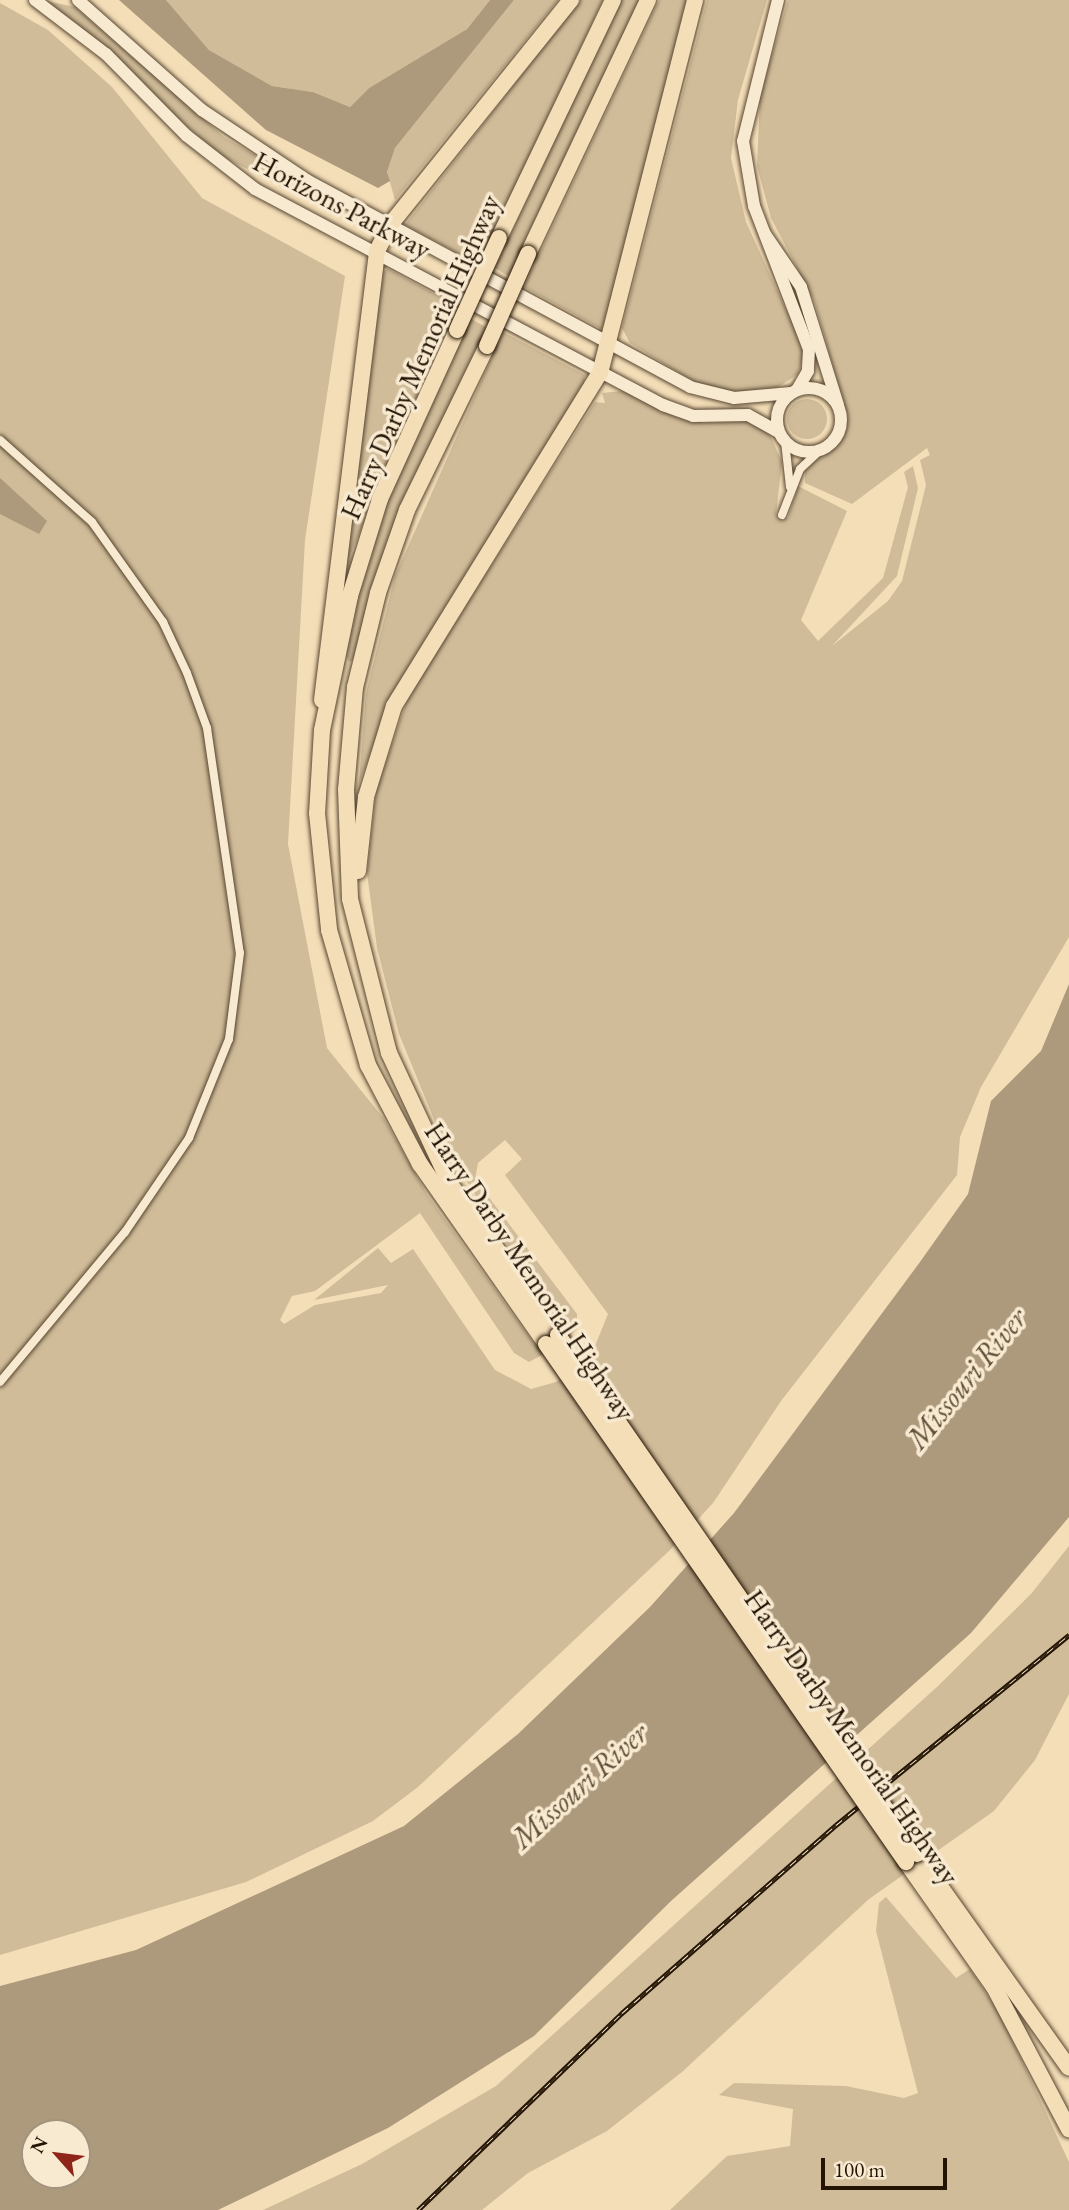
<!DOCTYPE html>
<html>
<head>
<meta charset="utf-8">
<style>
  body { margin:0 }
  #map { position:relative; width:1069px; height:2210px; overflow:hidden; background:#f4deb8; font-family:"EB Garamond",serif }
  div>[style] { position:absolute }
  .green>* { inset:0; background:#d0bc99 }
  .round { border-radius:50% }
  .water>* { inset:0; background:#ad997b }
  .roads { filter:drop-shadow(0 0 2px #574631) drop-shadow(0 0 2px #574631) }
  .street>* { height:8px; margin:-4px; padding:0 4px; transform-origin:4px; border-radius:4px; background:#f8ead1 }
  .secondary>* { height:12px; margin:-6px; padding:0 6px; transform-origin:6px; border-radius:6px; background:#f8ead1 }
  .secondary>.ring { margin:-6px; padding:0; box-sizing:content-box; background:none; border:12px solid #f8ead1; border-radius:50% }
  .highway>* { height:16px; margin:-8px; padding:0 8px; transform-origin:8px; border-radius:8px; background:#f4deb8 }
  .rail>* { height:5px; margin-top:-2.5px; transform-origin:0; background:repeating-linear-gradient(90deg,#f8ead1 0 8px,#231404 0 16px); box-sizing:border-box; border-block:2px solid #231404 }
  .bridges { filter:drop-shadow(0 0 2px #231404) drop-shadow(0 0 2px #231404) }
  .highway-bridge>* { height:16px; margin:-8px; padding:0 8px; transform-origin:8px; border-radius:8px; background:#f4deb8 }
  span { translate:-50% -50%; white-space:nowrap; text-align:center; line-height:1.15; -webkit-text-stroke:7px #f8ead1; paint-order:stroke }
  .street-label { font-size:28px; color:#231404 }
  .water-label { font-size:30px; color:#61503a; font-style:italic }
  .north { position:absolute; left:21px; top:2119px; width:70px; height:70px; box-sizing:border-box; background:#f8ead1; border:2px solid #a3947f; border-radius:50%; rotate:298deg; font-size:19px; font-weight:700; line-height:28px; text-align:center; color:#231404 }
  .north::after { content:''; display:block; margin:auto; width:24px; height:32px; background:#8f2418; clip-path:polygon(50% 0,100% 100%,50% 72%,0 100%) }
  .scale { position:absolute; left:821px; top:2158px; width:126px; height:32px; box-sizing:border-box; border:4px solid #231404; border-top:0; padding-left:9px; font-size:21px; line-height:24px; white-space:nowrap; color:#231404; -webkit-text-stroke:5px #f8ead1; paint-order:stroke }
</style>
</head>
<body>
<div id="map">
  <div class="green">
    <div style="clip-path:polygon(42px 0,75px 7px,224px 137px,341px 206px,336px 215px,220px 155px)"></div>
    <div style="clip-path:polygon(166px 0,490px 0,467px 29px,369px 88px,350px 107px,313px 92px,272px 86px,209px 50px)"></div>
    <div style="clip-path:polygon(514px 0,558px 0,395px 200px,387px 172px,395px 148px)"></div>
    <div style="clip-path:polygon(580px 0,603px 0,478px 264px,405px 225px)"></div>
    <div style="clip-path:polygon(621px 0,640px 0,510px 277px,495px 268px)"></div>
    <div style="clip-path:polygon(659px 0,690px 0,605px 328px,600px 328px,524px 287px)"></div>
    <div style="clip-path:polygon(707px 0,767px 0,738px 100px,731px 158px,746px 222px,805px 351px,798px 374px,775px 389px,731px 394px,701px 386px,630px 343px,622px 328px)"></div>
    <div style="clip-path:polygon(788px 0,1069px 0,1069px 937px,981px 1087px,960px 1137px,957px 1175px,781px 1401px,713px 1503px,670px 1550px,418px 1787px,373px 1821px,246px 1882px,0 1955px,0 3px,48px 30px,112px 87px,202px 198px,345px 276px,305px 540px,288px 844px,327px 1048px,384px 1119px,428px 1196px,542px 1355px,529px 1362px,514px 1353px,420px 1213px,315px 1291px,292px 1296px,280px 1320px,284px 1324px,315px 1305px,381px 1293px,388px 1285px,314px 1300px,378px 1248px,391px 1263px,413px 1249px,495px 1370px,531px 1389px,556px 1382px,590px 1358px,608px 1314px,505px 1175px,522px 1159px,505px 1140px,478px 1163px,475px 1179px,577px 1314px,577px 1329px,568px 1338px,447px 1151px,399px 1034px,377px 948px,367px 873px,376px 792px,408px 697px,595px 402px,605px 403px,602px 393px,622px 391px,703px 423px,750px 421px,770px 435px,782px 462px,776px 514px,788px 518px,798px 486px,847px 511px,801px 620px,818px 641px,883px 578px,908px 487px,904px 472px,913px 466px,918px 488px,897px 576px,832px 646px,888px 601px,902px 581px,926px 485px,920px 460px,930px 455px,927px 448px,852px 504px,805px 483px,805px 468px,839px 443px,848px 417px,814px 300px,771px 218px,757px 166px,760px 96px)"></div>
    <div style="clip-path:polygon(388px 269px,459px 307px,346px 564px,380px 273px)"></div>
    <div style="clip-path:polygon(471px 319px,486px 327px,412px 487px,356px 659px,349px 662px,342px 645px,384px 507px)"></div>
    <div style="clip-path:polygon(503px 332px,585px 375px,584px 384px,394px 692px,359px 783px,366px 693px,395px 576px)"></div>
    <div class="round" style="left:787px;top:399px;width:40px;height:40px"></div>
    <div style="clip-path:polygon(1069px 1546px,1069px 1694px,1035px 1760px,994px 1811px,869px 1899px,682px 2072px,607px 2131px,528px 2173px,482px 2210px,263px 2210px,362px 2164px,496px 2086px,938px 1686px,1031px 1594px)"></div>
    <div style="clip-path:polygon(886px 1897px,956px 1978px,970px 1969px,1000px 2014px,1069px 2162px,1069px 2210px,670px 2210px,727px 2156px,790px 2146px,793px 2109px,719px 2095px,734px 2083px,846px 2086px,904px 2098px,918px 2093px,876px 1931px,879px 1903px)"></div>
  </div>
  <div class="water">
    <div style="clip-path:polygon(119px 0,166px 0,209px 50px,272px 86px,313px 92px,350px 107px,369px 88px,467px 29px,490px 0,514px 0,395px 148px,387px 172px,390px 181px,378px 188px,266px 130px)"></div>
    <div style="clip-path:polygon(0 478px,47px 521px,39px 534px,0 514px)"></div>
    <div style="clip-path:polygon(evenodd,1069px 984px,1069px 1517px,971px 1633px,671px 1901px,534px 2036px,388px 2128px,218px 2210px,0 2210px,0 1986px,136px 1950px,404px 1826px,518px 1734px,650px 1607px,734px 1513px,920px 1262px,968px 1194px,991px 1101px,1041px 1051px,1069px 984px,35px 2133px,77px 2133px,77px 2175px,35px 2175px,35px 2133px)"></div>
  </div>
  <div class="roads">
    <div class="street">
      <div style="left:0;top:440px;width:123px;rotate:41.7deg"></div>
      <div style="left:92px;top:522px;width:123px;rotate:54.6deg"></div>
      <div style="left:163px;top:622px;width:56px;rotate:64.8deg"></div>
      <div style="left:187px;top:673px;width:59px;rotate:70deg"></div>
      <div style="left:207px;top:728px;width:227px;rotate:81.7deg"></div>
      <div style="left:240px;top:953px;width:87px;rotate:97.3deg"></div>
      <div style="left:229px;top:1039px;width:107px;rotate:112deg"></div>
      <div style="left:189px;top:1138px;width:114px;rotate:124.2deg"></div>
      <div style="left:125px;top:1232px;width:195px;rotate:129.8deg"></div>
      <div style="left:785px;top:441px;width:46px;rotate:83.8deg"></div>
      <div style="left:782px;top:515px;width:49px;rotate:-68.6deg"></div>
      <div style="left:800px;top:469px;width:26px;rotate:-43deg"></div>
    </div>
    <div class="secondary">
      <div style="left:35px;top:0;width:89px;rotate:37.3deg"></div>
      <div style="left:106px;top:54px;width:115px;rotate:45.4deg"></div>
      <div style="left:187px;top:136px;width:86px;rotate:37.9deg"></div>
      <div style="left:255px;top:189px;width:462px;rotate:27.9deg"></div>
      <div style="left:663px;top:405px;width:32px;rotate:20deg"></div>
      <div style="left:693px;top:416px;width:55px;rotate:-1deg"></div>
      <div style="left:748px;top:415px;width:35px;rotate:29deg"></div>
      <div style="left:78px;top:0;width:166px;rotate:41.6deg"></div>
      <div style="left:202px;top:110px;width:128px;rotate:33.8deg"></div>
      <div style="left:308px;top:181px;width:434px;rotate:28.3deg"></div>
      <div style="left:690px;top:387px;width:45px;rotate:14deg"></div>
      <div style="left:734px;top:398px;width:57px;rotate:-5deg"></div>
      <div style="left:778px;top:0;width:145px;rotate:103.9deg"></div>
      <div style="left:743px;top:141px;width:66px;rotate:80.4deg"></div>
      <div style="left:754px;top:206px;width:153px;rotate:69deg"></div>
      <div style="left:809px;top:349px;width:22px;rotate:93deg"></div>
      <div style="left:808px;top:371px;width:22px;rotate:120deg"></div>
      <div style="left:765px;top:234px;width:64px;rotate:55.8deg"></div>
      <div style="left:801px;top:287px;width:124px;rotate:72.6deg"></div>
      <div class="ring" style="left:777px;top:388px;width:52px;height:52px"></div>
    </div>
    <div class="highway">
      <div style="left:499px;top:238px;width:264px;rotate:-64.4deg"></div>
      <div style="left:528px;top:254px;width:281px;rotate:-64.7deg"></div>
      <div style="left:457px;top:330px;width:186px;rotate:114.5deg"></div>
      <div style="left:380px;top:499px;width:102px;rotate:107.2deg"></div>
      <div style="left:350px;top:596px;width:137px;rotate:101.8deg"></div>
      <div style="left:322px;top:730px;width:83px;rotate:93.4deg"></div>
      <div style="left:317px;top:813px;width:118px;rotate:84.1deg"></div>
      <div style="left:329px;top:930px;width:141px;rotate:73.9deg"></div>
      <div style="left:368px;top:1065px;width:112px;rotate:62.3deg"></div>
      <div style="left:420px;top:1164px;width:220px;rotate:55deg"></div>
      <div style="left:487px;top:346px;width:182px;rotate:116deg"></div>
      <div style="left:407px;top:510px;width:88px;rotate:109.3deg"></div>
      <div style="left:378px;top:593px;width:97px;rotate:103.7deg"></div>
      <div style="left:355px;top:687px;width:102px;rotate:95deg"></div>
      <div style="left:346px;top:789px;width:110px;rotate:87.9deg"></div>
      <div style="left:350px;top:899px;width:159px;rotate:75.8deg"></div>
      <div style="left:389px;top:1053px;width:145px;rotate:65deg"></div>
      <div style="left:450px;top:1184px;width:186px;rotate:54.4deg"></div>
      <div style="left:322px;top:700px;width:452px;rotate:-83deg"></div>
      <div style="left:377px;top:251px;width:29px;rotate:-63deg"></div>
      <div style="left:390px;top:225px;width:289px;rotate:-51.2deg"></div>
      <div style="left:358px;top:871px;width:74px;rotate:-83.8deg"></div>
      <div style="left:366px;top:797px;width:95px;rotate:-72.9deg"></div>
      <div style="left:394px;top:706px;width:392px;rotate:-58.3deg"></div>
      <div style="left:600px;top:373px;width:385px;rotate:-75.7deg"></div>
      <div style="left:917px;top:1854px;width:262px;rotate:54.6deg"></div>
      <div style="left:906px;top:1862px;width:153px;rotate:54.9deg"></div>
      <div style="left:994px;top:1987px;width:161px;rotate:62.2deg"></div>
    </div>
  </div>
  <div class="rail">
    <div style="left:418px;top:2210px;width:284px;rotate:-44deg"></div>
    <div style="left:622px;top:2013px;width:285px;rotate:-41.3deg"></div>
    <div style="left:836px;top:1825px;width:301px;rotate:-39.2deg"></div>
  </div>
  <div class="bridges">
    <div class="highway-bridge">
      <div style="left:457px;top:330px;width:101px;rotate:-65.5deg"></div>
      <div style="left:487px;top:346px;width:101px;rotate:-66deg"></div>
      <div style="left:558px;top:1335px;width:631px;rotate:55.33deg"></div>
      <div style="left:546px;top:1344px;width:631px;rotate:55.2deg"></div>
    </div>
  </div>
  <div class="street-label">
    <span style="left:342px;top:205px;rotate:28deg">Horizons Parkway</span>
    <span style="left:420px;top:357px;rotate:-66deg">Harry Darby Memorial Highway</span>
    <span style="left:530px;top:1271px;rotate:56deg">Harry Darby Memorial Highway</span>
    <span style="left:852px;top:1737px;rotate:55deg">Harry Darby Memorial Highway</span>
  </div>
  <div class="water-label">
    <span style="left:967px;top:1379px;rotate:-51deg">Missouri River</span>
    <span style="left:580px;top:1786px;rotate:-42deg">Missouri River</span>
  </div>
  <div class="north">N</div>
  <div class="scale">100 m</div>
</div>
</body>
</html>
